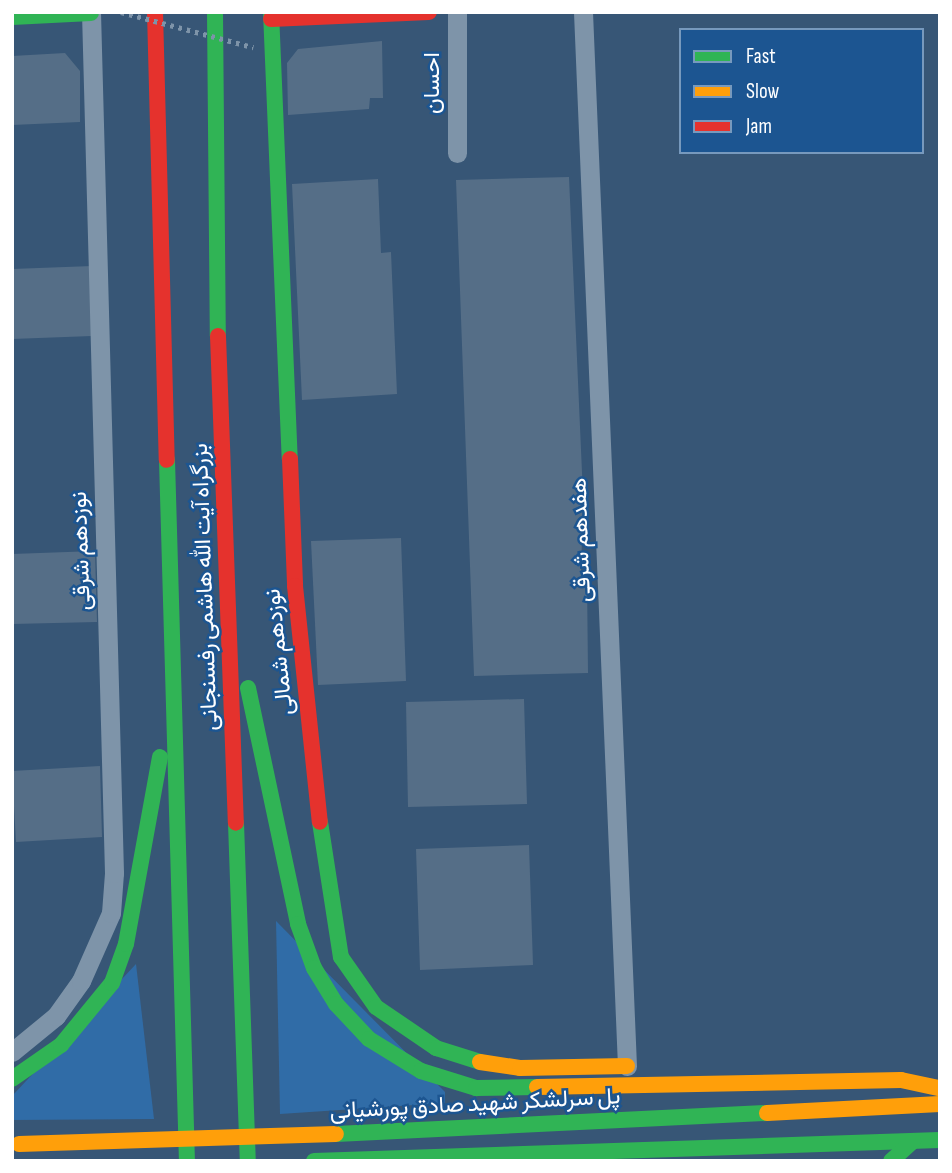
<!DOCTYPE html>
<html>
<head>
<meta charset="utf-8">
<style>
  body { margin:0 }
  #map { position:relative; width:952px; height:1173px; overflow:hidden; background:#375676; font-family:"Sofia Sans Condensed",Vazirmatn,sans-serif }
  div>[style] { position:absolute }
  .green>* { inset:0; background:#306ca7 }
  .building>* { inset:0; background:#556e87 }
  .street>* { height:19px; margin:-9.5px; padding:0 9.5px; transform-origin:9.5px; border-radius:9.5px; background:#7e94a9 }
  .fast>* { height:16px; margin:-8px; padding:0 8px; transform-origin:8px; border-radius:8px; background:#30b455 }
  .slow>* { height:16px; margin:-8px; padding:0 8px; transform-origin:8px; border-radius:8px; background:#ff9f0a }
  .jam>* { height:16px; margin:-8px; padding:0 8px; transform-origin:8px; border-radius:8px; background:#e5322d }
  .path-bridge>* { height:4.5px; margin-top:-2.25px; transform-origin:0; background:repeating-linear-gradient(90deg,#7e94a9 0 3.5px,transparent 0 8.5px) }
  .slow-bridge>* { height:16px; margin:-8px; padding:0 8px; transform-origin:8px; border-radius:8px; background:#ff9f0a }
  span { translate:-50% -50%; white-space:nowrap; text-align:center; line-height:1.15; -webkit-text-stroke:5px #1c5591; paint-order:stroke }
  .street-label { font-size:23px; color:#fff }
  .frame { position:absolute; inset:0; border:14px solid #fff; pointer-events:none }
  .legend { position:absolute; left:679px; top:28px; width:245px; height:126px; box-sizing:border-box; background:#1c5591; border:2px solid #7799bd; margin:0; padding:9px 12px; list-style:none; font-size:21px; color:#fff }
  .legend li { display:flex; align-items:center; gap:14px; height:35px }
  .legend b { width:35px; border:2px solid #7799bd }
</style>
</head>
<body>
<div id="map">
  <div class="green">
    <div style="clip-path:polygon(276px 921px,445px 1092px,445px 1103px,280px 1114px)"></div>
    <div style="clip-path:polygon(136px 964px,154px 1119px,12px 1120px,12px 1096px)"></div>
  </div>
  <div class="building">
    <div style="clip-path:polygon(382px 41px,383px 98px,370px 98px,369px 109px,288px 115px,287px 63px,298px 49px)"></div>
    <div style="clip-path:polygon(65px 53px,80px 71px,80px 122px,12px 125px,12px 56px)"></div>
    <div style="clip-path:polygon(569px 177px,583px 495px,581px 578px,587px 578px,588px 673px,474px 676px,456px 180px)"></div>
    <div style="clip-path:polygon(378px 179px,381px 253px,391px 252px,397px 394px,302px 400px,292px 184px)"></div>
    <div style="clip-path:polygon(92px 266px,92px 336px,12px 339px,12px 269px)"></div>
    <div style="clip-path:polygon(401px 538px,406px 681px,318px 685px,311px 541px)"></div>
    <div style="clip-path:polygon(95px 551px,97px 622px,12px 624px,12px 554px)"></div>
    <div style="clip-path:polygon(524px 699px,527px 804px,408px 807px,406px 702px)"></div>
    <div style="clip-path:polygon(100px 766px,102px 837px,16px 842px,12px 771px)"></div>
    <div style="clip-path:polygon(529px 845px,533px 965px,420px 970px,416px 849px)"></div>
  </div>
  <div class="street">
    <div style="left:457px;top:12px;width:141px;rotate:90deg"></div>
    <div style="left:583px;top:12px;width:1055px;rotate:87.61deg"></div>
    <div style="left:12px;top:1052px;width:57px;rotate:-39.3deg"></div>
    <div style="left:56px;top:1016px;width:43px;rotate:-54.5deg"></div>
    <div style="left:81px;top:981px;width:74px;rotate:-66.2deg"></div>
    <div style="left:111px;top:913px;width:40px;rotate:-85.7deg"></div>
    <div style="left:114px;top:873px;width:861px;rotate:-91.53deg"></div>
  </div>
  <div class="fast">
    <div style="left:215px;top:12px;width:324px;rotate:89.5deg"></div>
    <div style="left:271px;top:12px;width:447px;rotate:87.6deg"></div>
    <div style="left:12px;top:17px;width:79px;rotate:-2.9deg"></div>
    <div style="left:167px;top:460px;width:701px;rotate:88.37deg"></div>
    <div style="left:248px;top:688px;width:241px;rotate:78deg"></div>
    <div style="left:298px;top:924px;width:47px;rotate:70deg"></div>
    <div style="left:314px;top:968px;width:42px;rotate:58.6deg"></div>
    <div style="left:336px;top:1004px;width:48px;rotate:46.7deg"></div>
    <div style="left:369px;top:1039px;width:61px;rotate:31.6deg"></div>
    <div style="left:421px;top:1071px;width:58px;rotate:17.2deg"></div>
    <div style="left:476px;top:1088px;width:61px;rotate:-0.9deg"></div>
    <div style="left:320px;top:822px;width:137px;rotate:81.2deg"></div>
    <div style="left:341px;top:957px;width:61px;rotate:55deg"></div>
    <div style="left:376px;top:1007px;width:73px;rotate:34.3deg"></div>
    <div style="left:436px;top:1048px;width:46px;rotate:17.7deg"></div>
    <div style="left:236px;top:823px;width:338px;rotate:88deg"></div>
    <div style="left:12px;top:1079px;width:60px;rotate:-34.8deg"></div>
    <div style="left:61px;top:1045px;width:80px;rotate:-50.6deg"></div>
    <div style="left:112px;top:983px;width:41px;rotate:-70.3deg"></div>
    <div style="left:126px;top:944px;width:190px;rotate:-79.7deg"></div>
    <div style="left:336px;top:1134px;width:432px;rotate:-2.8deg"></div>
    <div style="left:314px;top:1161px;width:626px;rotate:-1.92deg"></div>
    <div style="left:891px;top:1161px;width:30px;rotate:-42deg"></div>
  </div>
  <div class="slow">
    <div style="left:480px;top:1062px;width:40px;rotate:8.5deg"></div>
    <div style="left:520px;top:1068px;width:107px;rotate:-1.1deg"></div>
    <div style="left:537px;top:1087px;width:364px;rotate:-1.1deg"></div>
    <div style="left:901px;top:1080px;width:40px;rotate:12deg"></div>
    <div style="left:767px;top:1113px;width:173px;rotate:-3deg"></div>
  </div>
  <div class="jam">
    <div style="left:155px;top:12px;width:448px;rotate:88.5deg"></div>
    <div style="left:271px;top:19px;width:158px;rotate:-2.5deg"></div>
    <div style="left:218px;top:336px;width:487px;rotate:87.9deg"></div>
    <div style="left:290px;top:459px;width:127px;rotate:87.7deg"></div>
    <div style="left:295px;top:586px;width:237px;rotate:84deg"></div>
  </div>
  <div class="path-bridge">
    <div style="left:121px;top:12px;width:137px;rotate:14.9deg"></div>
  </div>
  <div class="slow-bridge">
    <div style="left:19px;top:1144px;width:317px;rotate:-1.8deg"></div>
  </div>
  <div class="street-label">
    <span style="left:432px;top:83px;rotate:-90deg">احسان</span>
    <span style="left:581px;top:540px;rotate:-92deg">هفدهم شرقی</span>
    <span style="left:81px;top:551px;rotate:-92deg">نوزدهم شرقی</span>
    <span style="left:205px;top:587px;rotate:-92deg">بزرگراه آیت الله هاشمی رفسنجانی</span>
    <span style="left:279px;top:652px;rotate:-96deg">نوزدهم شمالی</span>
    <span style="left:475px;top:1104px;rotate:-3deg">پل سرلشکر شهید صادق پورشیانی</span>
  </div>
  <div class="frame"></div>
  <ul class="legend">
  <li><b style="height:9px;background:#30b455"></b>Fast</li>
  <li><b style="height:9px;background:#ff9f0a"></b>Slow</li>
  <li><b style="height:9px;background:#e5322d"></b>Jam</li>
  </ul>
</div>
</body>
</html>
